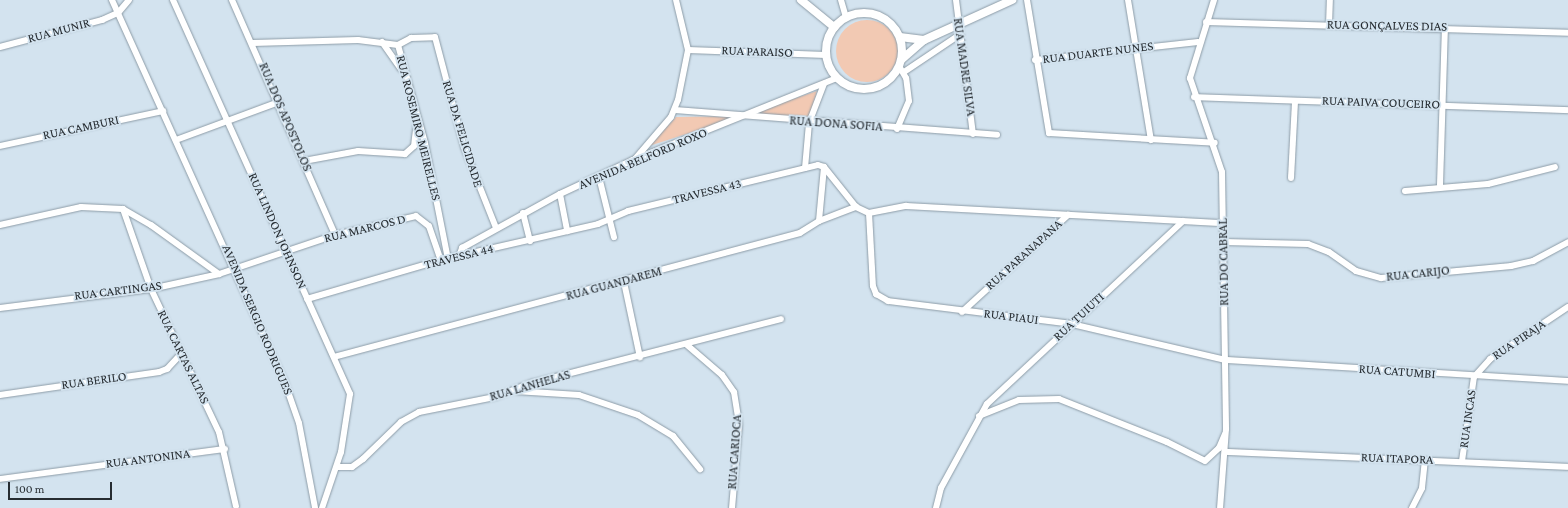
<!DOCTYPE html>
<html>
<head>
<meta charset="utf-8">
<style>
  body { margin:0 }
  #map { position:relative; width:1568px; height:508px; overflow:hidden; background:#d3e3ef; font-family:"Crimson Pro",serif }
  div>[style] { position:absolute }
  .green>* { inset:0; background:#f2c9b3 }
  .round { border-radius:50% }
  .roads { filter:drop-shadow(0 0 1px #8d9ca7) drop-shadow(0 0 1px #8d9ca7) }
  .minor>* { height:6px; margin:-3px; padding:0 3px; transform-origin:3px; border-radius:3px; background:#fff }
  .tertiary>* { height:8px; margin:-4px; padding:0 4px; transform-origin:4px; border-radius:4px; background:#fff }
  .tertiary>.ring { margin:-4px; padding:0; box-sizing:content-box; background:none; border:8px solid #fff; border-radius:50% }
  span { translate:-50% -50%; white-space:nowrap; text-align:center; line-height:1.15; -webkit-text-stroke:3.5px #d3e3ef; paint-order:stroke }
  .street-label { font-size:13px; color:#262c31 }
  .scale { position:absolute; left:8px; top:482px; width:104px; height:18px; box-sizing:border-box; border:2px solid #262c31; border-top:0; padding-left:5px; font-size:12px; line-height:14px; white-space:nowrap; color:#262c31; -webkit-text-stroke:3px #d3e3ef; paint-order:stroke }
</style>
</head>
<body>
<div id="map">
  <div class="green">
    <div class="round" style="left:836px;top:20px;width:62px;height:62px"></div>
    <div style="clip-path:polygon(817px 91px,809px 118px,742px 116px,649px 146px,676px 117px,742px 116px)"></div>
  </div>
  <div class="roads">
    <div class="minor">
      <div style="left:112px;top:0;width:420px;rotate:65.7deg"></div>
      <div style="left:285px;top:383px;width:42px;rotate:70.7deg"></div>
      <div style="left:299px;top:423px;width:86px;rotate:79.3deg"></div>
      <div style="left:173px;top:0;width:432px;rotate:65.8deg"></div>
      <div style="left:350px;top:394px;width:59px;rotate:98.8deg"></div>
      <div style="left:341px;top:452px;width:59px;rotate:108.7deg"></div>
      <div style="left:232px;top:0;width:257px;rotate:66.3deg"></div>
      <div style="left:841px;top:0;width:18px;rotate:74deg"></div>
      <div style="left:956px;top:0;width:135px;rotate:82.8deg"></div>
      <div style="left:1027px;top:0;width:135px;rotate:80.6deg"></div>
      <div style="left:1049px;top:133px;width:166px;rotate:3.4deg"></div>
      <div style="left:1128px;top:0;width:142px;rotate:80.7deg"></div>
      <div style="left:1214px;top:0;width:82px;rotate:107.1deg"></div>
      <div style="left:1190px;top:78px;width:99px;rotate:71.2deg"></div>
      <div style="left:1222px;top:172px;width:257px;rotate:89.1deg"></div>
      <div style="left:1226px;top:429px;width:79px;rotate:94.3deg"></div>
      <div style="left:1206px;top:22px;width:362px;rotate:1.7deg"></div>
      <div style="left:1329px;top:25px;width:25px;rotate:-88deg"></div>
      <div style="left:382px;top:42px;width:33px;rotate:55deg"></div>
      <div style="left:253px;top:43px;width:105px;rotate:-1.6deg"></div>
      <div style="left:358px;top:40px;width:40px;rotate:7.1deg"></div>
      <div style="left:398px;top:45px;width:15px;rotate:-28deg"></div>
      <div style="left:411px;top:38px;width:24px;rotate:-2deg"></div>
      <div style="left:435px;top:37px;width:114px;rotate:75.2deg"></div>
      <div style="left:464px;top:147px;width:87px;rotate:68.4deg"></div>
      <div style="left:398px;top:45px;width:102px;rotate:74.6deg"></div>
      <div style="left:425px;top:143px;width:118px;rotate:78.8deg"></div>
      <div style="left:0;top:47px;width:106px;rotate:-14.8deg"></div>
      <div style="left:102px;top:20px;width:17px;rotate:-24deg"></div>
      <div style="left:118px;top:13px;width:17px;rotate:-50deg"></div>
      <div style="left:688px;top:50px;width:138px;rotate:2.1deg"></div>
      <div style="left:1035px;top:60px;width:164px;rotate:-6.3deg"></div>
      <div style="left:904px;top:72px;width:66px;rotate:-33.9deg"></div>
      <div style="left:1194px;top:97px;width:374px;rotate:2deg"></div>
      <div style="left:675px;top:110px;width:323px;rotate:4.4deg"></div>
      <div style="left:897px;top:129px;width:30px;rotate:-67deg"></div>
      <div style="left:909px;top:101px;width:23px;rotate:-97deg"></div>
      <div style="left:906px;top:78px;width:14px;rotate:-120deg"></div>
      <div style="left:176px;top:140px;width:110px;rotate:-20.3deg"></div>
      <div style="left:0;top:146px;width:167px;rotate:-12.1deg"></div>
      <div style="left:635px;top:159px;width:55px;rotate:-49.4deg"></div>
      <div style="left:671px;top:117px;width:18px;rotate:-68deg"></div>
      <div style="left:678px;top:100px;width:51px;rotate:-78.7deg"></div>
      <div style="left:688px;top:50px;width:51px;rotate:-103.5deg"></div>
      <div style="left:304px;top:161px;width:55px;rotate:-10.5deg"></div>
      <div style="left:358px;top:151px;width:47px;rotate:3.7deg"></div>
      <div style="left:405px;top:154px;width:12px;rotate:-42deg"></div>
      <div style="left:414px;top:146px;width:24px;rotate:-83deg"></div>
      <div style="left:824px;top:167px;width:51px;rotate:51.3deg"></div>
      <div style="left:856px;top:207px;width:14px;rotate:25deg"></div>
      <div style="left:869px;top:213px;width:73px;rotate:86.9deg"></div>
      <div style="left:873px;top:286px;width:9px;rotate:69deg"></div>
      <div style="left:876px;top:294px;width:14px;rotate:30deg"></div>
      <div style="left:888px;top:301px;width:185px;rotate:7.1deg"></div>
      <div style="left:1072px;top:324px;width:158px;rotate:13.2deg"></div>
      <div style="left:1226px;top:360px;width:343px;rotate:3.5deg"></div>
      <div style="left:805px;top:168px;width:45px;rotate:-84.9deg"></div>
      <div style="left:809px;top:123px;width:42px;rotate:-69deg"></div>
      <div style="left:599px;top:177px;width:62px;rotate:76deg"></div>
      <div style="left:1291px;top:178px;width:77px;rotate:-87deg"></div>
      <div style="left:1440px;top:185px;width:157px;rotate:-88.2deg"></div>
      <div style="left:1405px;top:191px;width:83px;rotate:-4.8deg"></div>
      <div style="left:1488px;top:184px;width:69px;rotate:-14.2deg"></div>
      <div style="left:560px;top:194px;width:38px;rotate:79deg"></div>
      <div style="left:123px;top:209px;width:85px;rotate:70.7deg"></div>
      <div style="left:151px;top:289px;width:158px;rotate:64.6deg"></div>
      <div style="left:219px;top:432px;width:76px;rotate:77.1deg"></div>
      <div style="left:523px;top:213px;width:29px;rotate:76deg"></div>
      <div style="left:869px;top:213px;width:38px;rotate:-11deg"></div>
      <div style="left:906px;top:206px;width:318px;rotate:3.1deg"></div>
      <div style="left:819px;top:221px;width:40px;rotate:-21deg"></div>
      <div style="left:0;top:225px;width:83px;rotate:-12.5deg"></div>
      <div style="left:81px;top:207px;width:42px;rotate:2.7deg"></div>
      <div style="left:123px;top:209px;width:32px;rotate:30deg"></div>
      <div style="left:151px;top:225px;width:84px;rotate:35.8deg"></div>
      <div style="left:1224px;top:242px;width:84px;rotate:1.4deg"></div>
      <div style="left:1308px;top:244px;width:22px;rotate:21deg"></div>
      <div style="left:1329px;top:252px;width:33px;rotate:35deg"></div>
      <div style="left:1356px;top:271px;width:26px;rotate:16deg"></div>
      <div style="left:1381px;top:278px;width:131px;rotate:-5.3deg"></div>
      <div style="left:1511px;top:266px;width:23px;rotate:-13deg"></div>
      <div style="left:1533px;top:261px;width:40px;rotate:-28deg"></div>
      <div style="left:459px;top:256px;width:9px;rotate:-69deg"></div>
      <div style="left:462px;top:248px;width:112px;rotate:-28.9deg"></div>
      <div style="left:560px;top:194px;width:81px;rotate:-25deg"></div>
      <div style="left:633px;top:160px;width:220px;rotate:-21.9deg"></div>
      <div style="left:624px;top:282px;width:77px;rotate:78deg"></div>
      <div style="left:307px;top:299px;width:140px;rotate:-16.2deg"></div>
      <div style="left:441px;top:260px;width:161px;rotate:-12.9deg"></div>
      <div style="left:598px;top:224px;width:33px;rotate:-23deg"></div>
      <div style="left:628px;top:211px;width:195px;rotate:-13.6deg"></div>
      <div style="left:818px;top:165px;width:6px;rotate:18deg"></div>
      <div style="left:824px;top:167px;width:54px;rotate:95.3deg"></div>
      <div style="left:819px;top:221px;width:22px;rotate:148deg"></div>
      <div style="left:800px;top:233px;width:482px;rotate:165.1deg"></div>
      <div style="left:0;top:308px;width:152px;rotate:-7.2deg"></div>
      <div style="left:151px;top:289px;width:70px;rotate:-12.4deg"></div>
      <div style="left:219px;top:274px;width:122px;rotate:-18.6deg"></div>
      <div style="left:335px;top:235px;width:83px;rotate:-13.2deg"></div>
      <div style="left:416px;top:216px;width:16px;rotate:38deg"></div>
      <div style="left:429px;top:226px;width:36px;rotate:71deg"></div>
      <div style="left:962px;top:312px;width:144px;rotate:-42.5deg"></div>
      <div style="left:687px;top:345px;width:46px;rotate:40.6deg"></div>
      <div style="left:722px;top:375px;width:21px;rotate:55deg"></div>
      <div style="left:734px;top:392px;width:33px;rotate:81deg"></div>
      <div style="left:739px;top:425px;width:83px;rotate:94.8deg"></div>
      <div style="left:515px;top:391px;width:64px;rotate:3.6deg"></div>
      <div style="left:579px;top:395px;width:62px;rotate:18.7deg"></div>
      <div style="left:638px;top:415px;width:41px;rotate:31deg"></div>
      <div style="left:673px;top:436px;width:43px;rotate:50.7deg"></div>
      <div style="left:0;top:395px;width:161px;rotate:-8.2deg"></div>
      <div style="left:159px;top:372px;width:9px;rotate:-21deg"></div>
      <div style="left:167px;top:369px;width:21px;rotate:-47deg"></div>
      <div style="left:979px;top:416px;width:43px;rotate:-21.8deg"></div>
      <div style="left:1019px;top:400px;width:40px;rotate:-1.4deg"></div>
      <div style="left:1059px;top:399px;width:116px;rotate:21.7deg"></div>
      <div style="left:1167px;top:442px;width:42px;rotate:26.6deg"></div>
      <div style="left:1205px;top:461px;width:19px;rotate:-43deg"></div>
      <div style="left:1219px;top:448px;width:15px;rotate:-67deg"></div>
      <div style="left:1226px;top:452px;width:342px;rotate:2.5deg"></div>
      <div style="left:1462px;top:461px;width:85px;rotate:-81.9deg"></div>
      <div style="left:1474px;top:377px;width:24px;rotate:-48deg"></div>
      <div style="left:1490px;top:359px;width:94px;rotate:-33.7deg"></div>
      <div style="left:337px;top:467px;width:15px"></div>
      <div style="left:352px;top:467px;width:14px;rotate:-36deg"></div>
      <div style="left:363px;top:459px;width:53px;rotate:-44.2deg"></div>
      <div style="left:401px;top:422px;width:21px;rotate:-29deg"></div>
      <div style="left:419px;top:412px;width:77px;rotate:-11.2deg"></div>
      <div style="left:495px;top:397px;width:40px;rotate:-21deg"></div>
      <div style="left:532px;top:383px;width:257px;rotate:-14.4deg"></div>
      <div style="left:0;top:479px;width:227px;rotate:-7.6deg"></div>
      <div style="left:936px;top:508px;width:21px;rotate:-76deg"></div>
      <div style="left:941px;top:488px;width:96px;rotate:-61.3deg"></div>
      <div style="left:987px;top:404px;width:268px;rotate:-43deg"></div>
      <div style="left:1412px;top:508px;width:22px;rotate:-63deg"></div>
      <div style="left:1422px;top:488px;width:28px;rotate:-84deg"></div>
    </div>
    <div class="tertiary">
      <div style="left:801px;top:0;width:43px;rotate:39.3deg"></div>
      <div class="ring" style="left:826px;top:13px;width:68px;height:68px"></div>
      <div style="left:900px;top:37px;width:24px;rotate:7deg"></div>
      <div style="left:901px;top:60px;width:30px;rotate:-41deg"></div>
      <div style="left:924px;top:40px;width:97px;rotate:-24.4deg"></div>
    </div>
  </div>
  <div class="street-label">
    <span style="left:1387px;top:26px;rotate:1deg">RUA GONÇALVES DIAS</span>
    <span style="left:59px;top:31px;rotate:-15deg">RUA MUNIR</span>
    <span style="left:757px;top:52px;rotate:2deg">RUA PARAISO</span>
    <span style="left:1098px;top:53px;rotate:-7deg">RUA DUARTE NUNES</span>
    <span style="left:964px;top:67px;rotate:82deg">RUA MADRE SILVA</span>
    <span style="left:1381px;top:103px;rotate:2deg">RUA PAIVA COUCEIRO</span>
    <span style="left:285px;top:117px;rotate:67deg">RUA DOS APOSTOLOS</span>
    <span style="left:836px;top:124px;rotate:4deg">RUA DONA SOFIA</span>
    <span style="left:81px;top:128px;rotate:-12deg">RUA CAMBURI</span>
    <span style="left:418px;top:128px;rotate:76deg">RUA ROSEMIRO MEIRELLES</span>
    <span style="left:462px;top:134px;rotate:73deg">RUA DA FELICIDADE</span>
    <span style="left:643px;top:159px;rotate:-23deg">AVENIDA BELFORD ROXO</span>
    <span style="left:707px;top:192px;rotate:-14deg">TRAVESSA 43</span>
    <span style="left:365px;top:229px;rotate:-14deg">RUA MARCOS D</span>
    <span style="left:277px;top:231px;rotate:66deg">RUA LINDON JOHNSON</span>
    <span style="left:1024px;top:255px;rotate:-42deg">RUA PARANAPANA</span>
    <span style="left:459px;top:257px;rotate:-14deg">TRAVESSA 44</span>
    <span style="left:1224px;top:262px;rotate:-91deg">RUA DO CABRAL</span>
    <span style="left:1418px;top:274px;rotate:-6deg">RUA CARIJO</span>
    <span style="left:614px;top:284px;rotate:-15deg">RUA GUANDAREM</span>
    <span style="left:118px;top:291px;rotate:-7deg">RUA CARTINGAS</span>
    <span style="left:1011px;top:317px;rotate:7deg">RUA PIAUI</span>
    <span style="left:1079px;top:317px;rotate:-43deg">RUA TUIUTI</span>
    <span style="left:257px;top:320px;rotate:67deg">AVENIDA SERGIO RODRIGUES</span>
    <span style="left:1519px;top:340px;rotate:-34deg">RUA PIRAJA</span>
    <span style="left:183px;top:357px;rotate:64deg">RUA CARTAS ALTAS</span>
    <span style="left:1397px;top:372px;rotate:4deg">RUA CATUMBI</span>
    <span style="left:94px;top:381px;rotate:-8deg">RUA BERILO</span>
    <span style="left:530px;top:386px;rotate:-16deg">RUA LANHELAS</span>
    <span style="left:1468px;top:419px;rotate:-82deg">RUA INCAS</span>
    <span style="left:735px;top:452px;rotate:-86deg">RUA CARIOCA</span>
    <span style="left:148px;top:459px;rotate:-7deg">RUA ANTONINA</span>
    <span style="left:1397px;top:459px;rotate:2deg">RUA ITAPORA</span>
  </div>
  <div class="scale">100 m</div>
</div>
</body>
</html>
